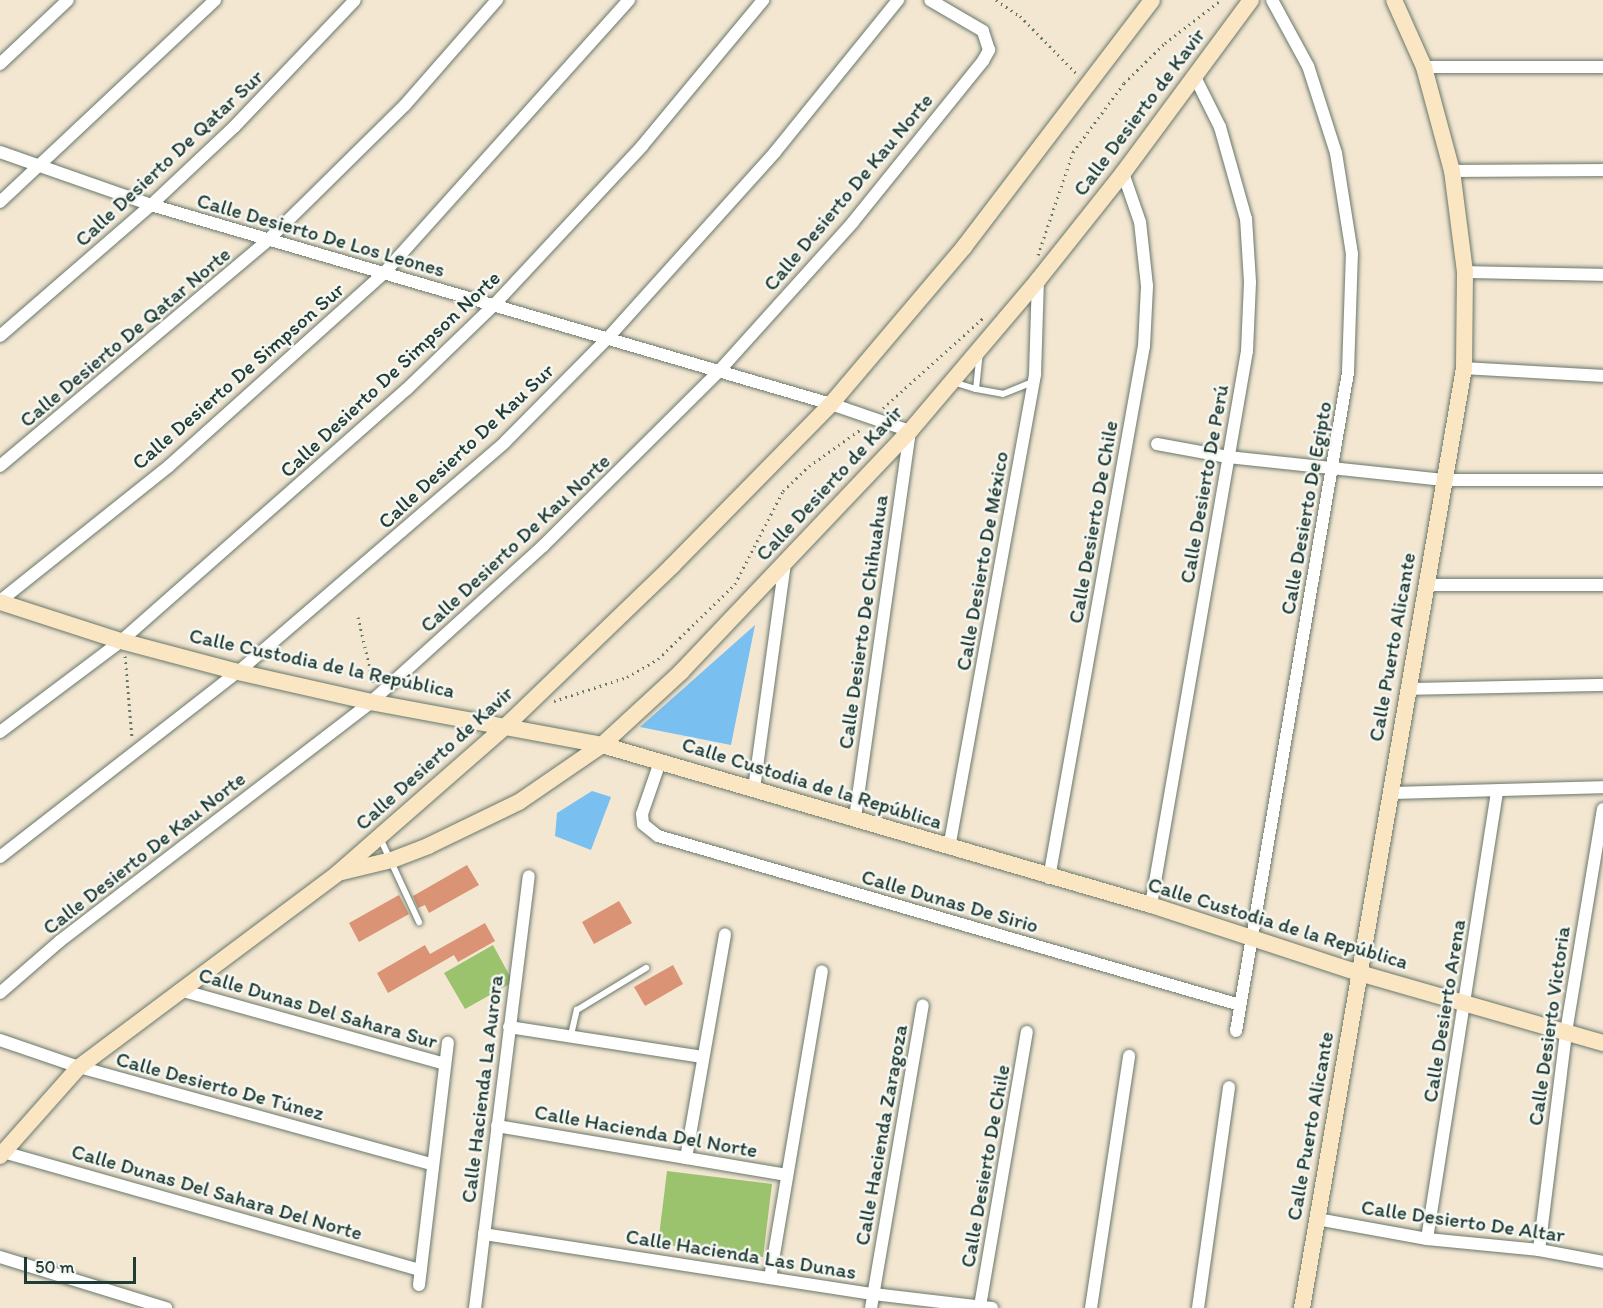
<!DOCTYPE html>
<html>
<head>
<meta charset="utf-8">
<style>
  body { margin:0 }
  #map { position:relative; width:1603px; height:1308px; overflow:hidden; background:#f3e7d2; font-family:Itim,sans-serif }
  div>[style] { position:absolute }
  .green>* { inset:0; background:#9bc26d }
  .water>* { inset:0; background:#79bff0 }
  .building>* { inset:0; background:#da9374 }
  .path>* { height:3px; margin-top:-1.5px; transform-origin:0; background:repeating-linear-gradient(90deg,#69786b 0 1.5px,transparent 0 6px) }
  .roads { filter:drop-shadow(0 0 2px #69786b) drop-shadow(0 0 2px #69786b) }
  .lane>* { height:6px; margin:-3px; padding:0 3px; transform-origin:3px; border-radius:3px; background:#fff }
  .street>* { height:12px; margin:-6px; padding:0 6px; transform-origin:6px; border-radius:6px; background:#fff }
  .secondary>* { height:16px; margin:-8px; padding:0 8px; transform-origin:8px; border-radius:8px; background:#fbe6c4 }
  span { translate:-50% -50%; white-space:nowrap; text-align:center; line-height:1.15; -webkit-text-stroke:5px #f6f6f2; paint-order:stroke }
  .street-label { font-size:21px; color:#1f3d34 }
  .scale { position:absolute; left:24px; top:1257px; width:112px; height:27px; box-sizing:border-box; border:3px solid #1f3d34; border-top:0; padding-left:8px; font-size:18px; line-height:21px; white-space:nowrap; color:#1f3d34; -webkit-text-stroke:4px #f6f6f2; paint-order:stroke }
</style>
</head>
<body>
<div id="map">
  <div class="green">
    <div style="clip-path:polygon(493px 945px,513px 982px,465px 1009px,444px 973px)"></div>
    <div style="clip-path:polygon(667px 1171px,772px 1184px,763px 1257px,658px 1244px)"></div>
  </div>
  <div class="water">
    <div style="clip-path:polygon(755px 625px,731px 745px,640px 727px)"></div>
    <div style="clip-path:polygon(592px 791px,611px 797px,591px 850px,555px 836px,557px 813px)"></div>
  </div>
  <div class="building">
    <div style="clip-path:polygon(467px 865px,479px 885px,429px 913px,425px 905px,418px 908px,413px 896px)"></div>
    <div style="clip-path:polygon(399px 895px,409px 914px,359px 942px,349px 923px)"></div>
    <div style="clip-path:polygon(619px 901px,632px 923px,594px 944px,582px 922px)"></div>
    <div style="clip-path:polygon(485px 923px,495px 941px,458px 962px,454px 955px,388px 993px,377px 973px,425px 945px,430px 954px)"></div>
    <div style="clip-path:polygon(673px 965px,683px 984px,645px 1006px,634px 987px)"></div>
  </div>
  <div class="path">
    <div style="left:996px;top:0;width:29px;rotate:34deg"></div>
    <div style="left:1020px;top:16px;width:83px;rotate:45.5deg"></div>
    <div style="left:1038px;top:255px;width:109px;rotate:-71.2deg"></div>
    <div style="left:1073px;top:152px;width:86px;rotate:-53.5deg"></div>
    <div style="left:1124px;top:83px;width:57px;rotate:-44.3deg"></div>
    <div style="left:1165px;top:43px;width:71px;rotate:-37.5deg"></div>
    <div style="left:883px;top:408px;width:137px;rotate:-42deg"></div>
    <div style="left:358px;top:617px;width:67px;rotate:77deg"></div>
    <div style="left:125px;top:656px;width:81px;rotate:85.1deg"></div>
    <div style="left:554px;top:701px;width:77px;rotate:-18.2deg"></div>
    <div style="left:627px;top:677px;width:36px;rotate:-30deg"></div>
    <div style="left:658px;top:659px;width:107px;rotate:-44.2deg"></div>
    <div style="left:735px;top:584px;width:105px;rotate:-62.7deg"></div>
    <div style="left:783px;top:491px;width:36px;rotate:-44deg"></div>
    <div style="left:809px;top:466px;width:64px;rotate:-35.4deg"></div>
  </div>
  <div class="roads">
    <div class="lane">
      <div style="left:953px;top:382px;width:24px;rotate:17deg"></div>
      <div style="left:976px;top:389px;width:36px;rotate:-84deg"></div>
      <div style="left:976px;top:389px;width:27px;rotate:10deg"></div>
      <div style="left:1003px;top:394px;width:31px;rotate:-22deg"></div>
      <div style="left:380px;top:838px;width:93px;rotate:65.1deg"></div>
      <div style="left:571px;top:1035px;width:26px;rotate:-77deg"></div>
      <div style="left:577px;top:1010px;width:81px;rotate:-31.3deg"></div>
    </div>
    <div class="street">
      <div style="left:0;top:64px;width:93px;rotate:-43.3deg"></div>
      <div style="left:1424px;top:67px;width:179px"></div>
      <div style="left:0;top:152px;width:160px;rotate:19.3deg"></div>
      <div style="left:151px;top:205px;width:709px;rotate:16.31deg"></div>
      <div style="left:831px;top:404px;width:83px;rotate:18.9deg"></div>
      <div style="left:910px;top:431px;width:391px;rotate:98.1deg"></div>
      <div style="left:1452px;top:171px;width:151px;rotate:-0.4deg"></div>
      <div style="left:0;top:202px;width:295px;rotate:-43.2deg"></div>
      <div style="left:1465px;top:272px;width:138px;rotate:1.2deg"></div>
      <div style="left:0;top:336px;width:200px;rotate:-40.9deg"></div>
      <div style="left:151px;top:205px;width:114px;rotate:-43.2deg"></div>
      <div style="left:234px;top:127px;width:175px;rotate:-46.4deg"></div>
      <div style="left:1464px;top:368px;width:139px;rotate:3.3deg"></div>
      <div style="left:1157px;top:444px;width:72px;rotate:10.4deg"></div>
      <div style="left:1228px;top:457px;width:217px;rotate:6.1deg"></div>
      <div style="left:1444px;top:480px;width:159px"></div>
      <div style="left:0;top:466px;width:351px;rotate:-40.1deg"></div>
      <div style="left:268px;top:240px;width:192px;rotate:-44.6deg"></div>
      <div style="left:405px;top:105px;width:140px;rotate:-48.8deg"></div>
      <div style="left:1426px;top:585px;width:177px"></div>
      <div style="left:0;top:601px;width:216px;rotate:-38.6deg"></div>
      <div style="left:169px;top:466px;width:289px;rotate:-41.9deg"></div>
      <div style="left:384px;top:273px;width:367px;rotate:-48.1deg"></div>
      <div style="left:1408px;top:689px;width:195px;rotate:-1.2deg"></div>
      <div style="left:0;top:732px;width:151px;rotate:-36.9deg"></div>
      <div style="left:121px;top:641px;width:381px;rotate:-41.4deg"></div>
      <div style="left:407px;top:389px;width:120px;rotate:-44deg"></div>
      <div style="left:493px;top:306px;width:219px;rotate:-47deg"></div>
      <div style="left:642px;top:146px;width:190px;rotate:-50.3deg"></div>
      <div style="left:660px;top:762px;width:55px;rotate:109.1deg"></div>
      <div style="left:642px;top:814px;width:10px;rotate:84deg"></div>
      <div style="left:643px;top:824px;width:19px;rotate:39deg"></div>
      <div style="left:658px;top:836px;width:606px;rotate:16.19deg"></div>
      <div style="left:754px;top:789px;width:227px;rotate:-82.2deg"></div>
      <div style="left:1390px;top:793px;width:213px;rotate:-1.6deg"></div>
      <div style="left:949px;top:848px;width:482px;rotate:-79.7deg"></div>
      <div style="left:1035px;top:374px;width:94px;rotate:-88.2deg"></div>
      <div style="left:0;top:857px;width:301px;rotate:-37.9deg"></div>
      <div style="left:238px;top:672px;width:352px;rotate:-40.7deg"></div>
      <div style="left:505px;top:442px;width:144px;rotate:-45.3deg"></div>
      <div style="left:606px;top:340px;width:253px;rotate:-48deg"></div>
      <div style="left:775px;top:152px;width:196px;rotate:-51deg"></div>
      <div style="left:1049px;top:878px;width:540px;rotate:-79.88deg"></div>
      <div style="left:1144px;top:346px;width:60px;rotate:-87.1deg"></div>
      <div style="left:1147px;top:286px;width:64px;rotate:-96.2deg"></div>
      <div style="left:1140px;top:222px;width:52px;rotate:-109.1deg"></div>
      <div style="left:1151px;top:905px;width:562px;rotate:-80.17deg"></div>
      <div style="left:1247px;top:351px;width:69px;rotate:-87.5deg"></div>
      <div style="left:1250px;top:282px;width:63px;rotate:-93.6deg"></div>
      <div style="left:1246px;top:219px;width:96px;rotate:-105.8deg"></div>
      <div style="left:1220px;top:127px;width:58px;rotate:-116.6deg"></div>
      <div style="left:180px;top:990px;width:275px;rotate:15.6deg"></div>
      <div style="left:0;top:993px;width:79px;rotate:-40.9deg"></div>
      <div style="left:60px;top:941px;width:392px;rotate:-37.5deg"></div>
      <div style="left:371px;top:702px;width:232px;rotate:-42.2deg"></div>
      <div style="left:543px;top:546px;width:248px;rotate:-44.8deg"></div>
      <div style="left:719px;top:371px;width:200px;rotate:-48deg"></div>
      <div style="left:853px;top:222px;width:207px;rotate:-51.1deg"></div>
      <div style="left:983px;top:61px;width:13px;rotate:-61deg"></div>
      <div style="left:989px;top:50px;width:20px;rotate:-108deg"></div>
      <div style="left:983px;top:31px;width:61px;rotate:-149.7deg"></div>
      <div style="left:509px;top:1027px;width:196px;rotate:8.8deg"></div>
      <div style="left:1236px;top:1031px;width:668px;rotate:-80.35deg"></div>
      <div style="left:1348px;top:372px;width:118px;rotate:-88.1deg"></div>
      <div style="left:1352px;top:254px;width:102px;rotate:-99deg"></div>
      <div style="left:1336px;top:153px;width:91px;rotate:-107.8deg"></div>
      <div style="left:1308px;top:66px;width:75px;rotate:-118.6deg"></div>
      <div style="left:0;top:1040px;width:83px;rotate:18.9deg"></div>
      <div style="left:79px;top:1067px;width:365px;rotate:15.4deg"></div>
      <div style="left:497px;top:1126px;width:294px;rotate:9.6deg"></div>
      <div style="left:3px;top:1152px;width:434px;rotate:15.8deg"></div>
      <div style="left:686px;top:1158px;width:227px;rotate:-80.1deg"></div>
      <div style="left:1317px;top:1219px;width:112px;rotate:10.3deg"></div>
      <div style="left:1427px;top:1239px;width:113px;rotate:5.6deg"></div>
      <div style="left:1539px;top:1250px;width:65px;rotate:10.6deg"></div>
      <div style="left:484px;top:1234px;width:394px;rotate:8.8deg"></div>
      <div style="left:873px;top:1294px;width:120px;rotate:6.7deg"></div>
      <div style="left:1427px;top:1239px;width:454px;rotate:-81.1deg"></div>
      <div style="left:1539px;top:1250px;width:220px;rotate:-82.9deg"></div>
      <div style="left:1566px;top:1032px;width:226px;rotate:-80.6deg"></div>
      <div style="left:0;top:1257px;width:174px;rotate:17.1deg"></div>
      <div style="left:770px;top:1278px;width:311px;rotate:-80.4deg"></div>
      <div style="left:419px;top:1285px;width:244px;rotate:-83.2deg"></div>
      <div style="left:980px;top:1306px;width:278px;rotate:-80.3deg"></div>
      <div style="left:475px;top:1308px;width:435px;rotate:-82.9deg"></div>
      <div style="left:871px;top:1308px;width:307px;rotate:-80.3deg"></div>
      <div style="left:1091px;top:1308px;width:255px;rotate:-81.4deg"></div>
      <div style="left:1198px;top:1308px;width:223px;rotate:-82deg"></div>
    </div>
    <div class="secondary">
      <div style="left:0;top:602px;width:127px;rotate:17.9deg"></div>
      <div style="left:121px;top:641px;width:121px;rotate:14.8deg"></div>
      <div style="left:238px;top:672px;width:136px;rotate:12.7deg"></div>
      <div style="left:371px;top:702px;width:235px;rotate:10.5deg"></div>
      <div style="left:602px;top:745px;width:572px;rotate:16.25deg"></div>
      <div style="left:1151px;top:905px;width:219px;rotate:18.1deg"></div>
      <div style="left:1359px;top:973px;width:254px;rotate:16deg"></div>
      <div style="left:342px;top:872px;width:51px;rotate:-13.5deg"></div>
      <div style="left:392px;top:860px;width:39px;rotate:-21deg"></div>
      <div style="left:428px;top:846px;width:101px;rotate:-25.8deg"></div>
      <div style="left:519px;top:802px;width:101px;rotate:-34.5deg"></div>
      <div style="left:602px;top:745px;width:108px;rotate:-42.7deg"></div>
      <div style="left:681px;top:672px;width:332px;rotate:-46.5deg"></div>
      <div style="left:910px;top:431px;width:198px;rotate:-49.7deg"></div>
      <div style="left:1038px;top:280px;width:137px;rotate:-51.5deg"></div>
      <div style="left:1123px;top:173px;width:215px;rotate:-53.5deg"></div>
      <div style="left:0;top:1156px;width:119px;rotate:-48.4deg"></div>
      <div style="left:79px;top:1067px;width:324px;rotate:-36.8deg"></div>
      <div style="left:338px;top:873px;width:226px;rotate:-41.2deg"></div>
      <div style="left:508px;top:724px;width:228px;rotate:-43.9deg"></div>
      <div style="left:672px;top:566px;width:227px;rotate:-45.5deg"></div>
      <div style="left:831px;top:404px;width:206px;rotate:-49.7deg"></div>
      <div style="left:964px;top:247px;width:310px;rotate:-52.7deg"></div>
      <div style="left:1302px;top:1308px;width:954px;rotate:-80.22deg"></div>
      <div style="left:1464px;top:368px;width:96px;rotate:-89.4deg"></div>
      <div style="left:1465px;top:272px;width:102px;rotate:-97.3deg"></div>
      <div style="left:1452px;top:171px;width:108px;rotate:-105.1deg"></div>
      <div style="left:1424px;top:67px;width:73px;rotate:-114.1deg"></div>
    </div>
  </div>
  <div class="street-label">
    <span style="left:1139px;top:112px;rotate:-53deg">Calle Desierto de Kavir</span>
    <span style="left:169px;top:158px;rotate:-43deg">Calle Desierto De Qatar Sur</span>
    <span style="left:848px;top:192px;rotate:-50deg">Calle Desierto De Kau Norte</span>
    <span style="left:321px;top:235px;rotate:16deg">Calle Desierto De Los Leones</span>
    <span style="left:125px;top:337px;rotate:-40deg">Calle Desierto De Qatar Norte</span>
    <span style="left:390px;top:374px;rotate:-43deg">Calle Desierto De Simpson Norte</span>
    <span style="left:238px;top:376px;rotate:-41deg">Calle Desierto De Simpson Sur</span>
    <span style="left:466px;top:446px;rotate:-43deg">Calle Desierto De Kau Sur</span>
    <span style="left:829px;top:483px;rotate:-47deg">Calle Desierto de Kavir</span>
    <span style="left:1204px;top:484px;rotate:-80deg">Calle Desierto De Perú</span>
    <span style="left:1306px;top:508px;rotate:-80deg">Calle Desierto De Egipto</span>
    <span style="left:1093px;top:522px;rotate:-80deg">Calle Desierto De Chile</span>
    <span style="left:515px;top:543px;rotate:-43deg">Calle Desierto De Kau Norte</span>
    <span style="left:982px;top:561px;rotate:-80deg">Calle Desierto De México</span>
    <span style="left:863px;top:622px;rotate:-82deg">Calle Desierto De Chihuahua</span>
    <span style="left:1392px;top:647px;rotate:-80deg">Calle Puerto Alicante</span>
    <span style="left:322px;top:663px;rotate:12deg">Calle Custodia de la República</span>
    <span style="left:434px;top:758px;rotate:-42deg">Calle Desierto de Kavir</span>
    <span style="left:812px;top:783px;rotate:17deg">Calle Custodia de la República</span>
    <span style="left:144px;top:853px;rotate:-38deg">Calle Desierto De Kau Norte</span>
    <span style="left:950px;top:901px;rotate:16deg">Calle Dunas De Sirio</span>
    <span style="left:1278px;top:923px;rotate:17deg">Calle Custodia de la República</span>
    <span style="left:318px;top:1008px;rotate:16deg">Calle Dunas Del Sahara Sur</span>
    <span style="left:1444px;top:1011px;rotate:-81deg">Calle Desierto Arena</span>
    <span style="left:1549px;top:1026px;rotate:-82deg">Calle Desierto Victoria</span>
    <span style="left:220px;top:1086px;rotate:15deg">Calle Desierto De Túnez</span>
    <span style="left:482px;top:1089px;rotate:-83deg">Calle Hacienda La Aurora</span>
    <span style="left:1310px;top:1126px;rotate:-80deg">Calle Puerto Alicante</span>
    <span style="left:646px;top:1131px;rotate:10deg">Calle Hacienda Del Norte</span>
    <span style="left:881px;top:1135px;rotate:-80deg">Calle Hacienda Zaragoza</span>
    <span style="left:985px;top:1166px;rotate:-80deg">Calle Desierto De Chile</span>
    <span style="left:217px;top:1192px;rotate:16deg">Calle Dunas Del Sahara Del Norte</span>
    <span style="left:1463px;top:1221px;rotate:8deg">Calle Desierto De Altar</span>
    <span style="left:741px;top:1254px;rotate:9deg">Calle Hacienda Las Dunas</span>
  </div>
  <div class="scale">50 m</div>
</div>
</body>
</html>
